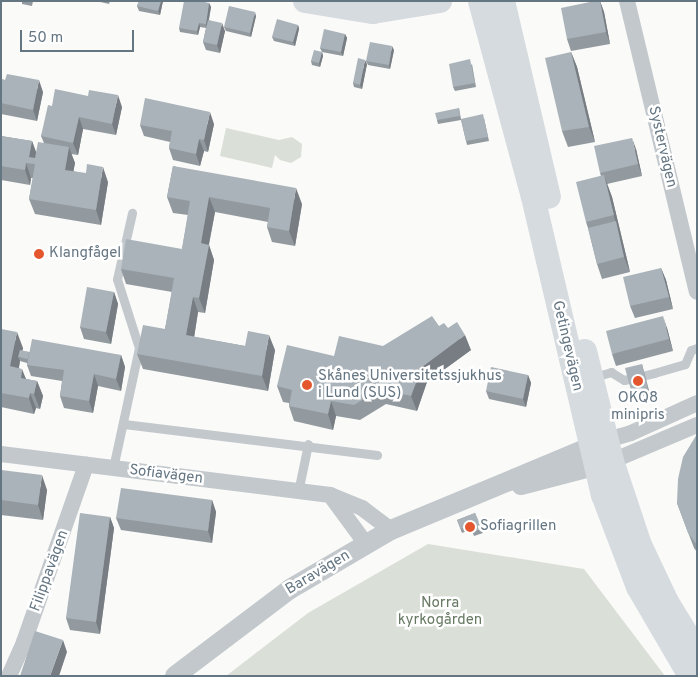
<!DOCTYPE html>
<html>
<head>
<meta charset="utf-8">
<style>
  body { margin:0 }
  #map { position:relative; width:698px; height:677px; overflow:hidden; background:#fafaf8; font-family:Overpass,sans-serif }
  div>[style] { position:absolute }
  .green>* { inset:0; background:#dadfd7 }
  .service>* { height:9px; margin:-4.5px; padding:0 4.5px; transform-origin:4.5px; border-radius:4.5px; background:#c3c8cc }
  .minor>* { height:16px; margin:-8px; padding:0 8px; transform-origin:8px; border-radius:8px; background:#c3c8cc }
  .tertiary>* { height:20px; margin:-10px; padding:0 10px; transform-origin:10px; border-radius:10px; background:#c3c8cc }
  .secondary>* { height:24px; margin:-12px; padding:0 12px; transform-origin:12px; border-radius:12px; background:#d6dbdf }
  .wall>* { inset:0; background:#929a9f }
  .shaded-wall>* { inset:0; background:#777d82 }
  .building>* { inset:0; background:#aab3b9 }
  .dots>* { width:14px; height:14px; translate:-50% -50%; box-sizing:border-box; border:2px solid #fff; border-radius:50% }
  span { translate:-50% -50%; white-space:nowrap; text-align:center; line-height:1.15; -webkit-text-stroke:5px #fff; paint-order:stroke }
  .street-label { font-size:15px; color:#657683 }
  .poi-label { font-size:15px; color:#657683 }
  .left { translate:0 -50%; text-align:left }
  .park-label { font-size:15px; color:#687a64 }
  .frame { position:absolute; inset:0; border:2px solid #657683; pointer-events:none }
  .scale { position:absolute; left:20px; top:30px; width:114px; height:22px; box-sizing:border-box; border:2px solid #657683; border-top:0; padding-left:6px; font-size:15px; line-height:18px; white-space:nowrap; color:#657683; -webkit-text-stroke:4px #fff; paint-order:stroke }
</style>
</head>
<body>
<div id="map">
  <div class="green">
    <div style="clip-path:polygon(226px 128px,279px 140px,292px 137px,302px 144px,301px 157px,291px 163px,280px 160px,275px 155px,272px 168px,220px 156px)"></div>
    <div style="clip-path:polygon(428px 544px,584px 569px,665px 676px,226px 676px,308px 613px)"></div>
  </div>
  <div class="service">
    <div style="left:594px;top:377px;width:18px;rotate:-16deg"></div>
    <div style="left:611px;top:372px;width:15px;rotate:32deg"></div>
    <div style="left:624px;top:380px;width:31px;rotate:-13deg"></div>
    <div style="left:654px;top:373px;width:32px;rotate:-16deg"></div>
    <div style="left:685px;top:364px;width:15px;rotate:-67deg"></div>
    <div style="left:691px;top:350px;width:6px;rotate:-18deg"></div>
    <div style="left:124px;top:424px;width:255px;rotate:7deg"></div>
    <div style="left:113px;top:468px;width:123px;rotate:-77.8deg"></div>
    <div style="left:139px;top:348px;width:72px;rotate:-107.7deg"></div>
    <div style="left:117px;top:279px;width:68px;rotate:-77.2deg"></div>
    <div style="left:298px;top:492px;width:49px;rotate:-78.2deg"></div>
  </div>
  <div class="minor">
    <div style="left:627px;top:1px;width:299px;rotate:76.5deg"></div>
    <div style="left:607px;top:440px;width:25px;rotate:-16deg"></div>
    <div style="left:631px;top:433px;width:72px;rotate:-24.4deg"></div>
    <div style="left:1px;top:454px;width:332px;rotate:7.1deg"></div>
    <div style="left:330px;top:495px;width:35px;rotate:22deg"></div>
    <div style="left:362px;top:508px;width:36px;rotate:37deg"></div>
    <div style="left:612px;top:461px;width:92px;rotate:-23deg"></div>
    <div style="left:333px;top:499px;width:56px;rotate:53.7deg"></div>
    <div style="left:9px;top:676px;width:37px;rotate:-66deg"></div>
    <div style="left:24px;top:642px;width:188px;rotate:-70.7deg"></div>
  </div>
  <div class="tertiary">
    <div style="left:521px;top:485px;width:91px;rotate:-14.6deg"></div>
    <div style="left:175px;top:676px;width:144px;rotate:-37.1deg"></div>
    <div style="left:290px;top:589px;width:117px;rotate:-30.3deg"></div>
    <div style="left:391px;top:530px;width:232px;rotate:-22.6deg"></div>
  </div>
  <div class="secondary">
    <div style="left:305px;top:1px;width:69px;rotate:9.2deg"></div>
    <div style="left:373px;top:12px;width:68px;rotate:-9.3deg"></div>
    <div style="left:480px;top:1px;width:203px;rotate:74.9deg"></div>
    <div style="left:533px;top:197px;width:306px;rotate:76.8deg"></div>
    <div style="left:603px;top:495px;width:98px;rotate:69.2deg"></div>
    <div style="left:638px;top:587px;width:103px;rotate:59.7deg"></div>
    <div style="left:503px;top:1px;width:201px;rotate:76.8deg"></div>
    <div style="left:585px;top:351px;width:113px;rotate:76.2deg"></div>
    <div style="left:612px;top:461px;width:89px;rotate:71.6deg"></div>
    <div style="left:640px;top:545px;width:63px;rotate:64.7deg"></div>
    <div style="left:667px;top:602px;width:57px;rotate:58.5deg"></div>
  </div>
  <div class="wall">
    <div style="clip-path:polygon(22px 1px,33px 1px,32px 6px,22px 4px)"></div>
    <div style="clip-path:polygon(96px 1px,110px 1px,109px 4px)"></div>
    <div style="clip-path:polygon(139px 1px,163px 1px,160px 15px,139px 11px,137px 6px)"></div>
    <div style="clip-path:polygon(600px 1px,604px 12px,610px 44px,571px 51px,567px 39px)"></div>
    <div style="clip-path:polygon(209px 3px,211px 7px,209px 20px,225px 31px,220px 53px,206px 50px,203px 42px,206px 28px,200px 27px,198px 35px,180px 32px,179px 28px)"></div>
    <div style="clip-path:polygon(256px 16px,251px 37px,226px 31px,224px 27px)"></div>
    <div style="clip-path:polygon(298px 25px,299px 29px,295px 46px,274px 41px,272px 37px)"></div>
    <div style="clip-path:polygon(345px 34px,347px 38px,343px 56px,322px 52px,320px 48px)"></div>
    <div style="clip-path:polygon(394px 50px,390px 69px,368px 65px,366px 61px)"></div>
    <div style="clip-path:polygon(322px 52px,323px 56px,320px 67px,312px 65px,311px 61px)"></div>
    <div style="clip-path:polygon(571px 52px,577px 67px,595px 142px,568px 147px,562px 131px)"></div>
    <div style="clip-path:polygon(367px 64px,362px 89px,354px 87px,353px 83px)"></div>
    <div style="clip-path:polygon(472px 64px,476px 87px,455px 91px,453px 87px)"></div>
    <div style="clip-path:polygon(1px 79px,43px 92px,37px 121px,1px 114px)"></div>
    <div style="clip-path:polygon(52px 106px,122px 107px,116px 135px,83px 129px,78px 155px,71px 154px,75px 163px,73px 171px,108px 182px,101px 225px,35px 214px,29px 199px,33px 178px,31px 178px,30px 185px,1px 180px,1px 136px,32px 141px,36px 153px,44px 143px,41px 136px)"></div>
    <div style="clip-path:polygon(459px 108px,461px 119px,484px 118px,489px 141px,467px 145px,461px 120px,438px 124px,437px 120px)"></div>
    <div style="clip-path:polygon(214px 124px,208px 152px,204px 151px,200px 166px,173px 160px,169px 148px,170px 142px,144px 136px,140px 125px)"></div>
    <div style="clip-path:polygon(636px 149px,642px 176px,607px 184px,612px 197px,630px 272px,602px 279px,597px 264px,588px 228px,586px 222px,601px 176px,600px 173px)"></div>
    <div style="clip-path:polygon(173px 166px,302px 204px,295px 246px,272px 242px,267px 227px,268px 222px,215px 212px,209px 245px,214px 260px,205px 313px,198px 312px,194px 337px,245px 346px,275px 350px,268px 391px,143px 369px,137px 354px,165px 329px,172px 292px,126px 284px,121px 269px,182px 249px,188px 215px,173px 213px,167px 197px)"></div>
    <div style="clip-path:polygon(661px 268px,666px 280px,673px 309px,635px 318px,630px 306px)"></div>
    <div style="clip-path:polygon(114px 292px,118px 304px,111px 344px,84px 339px,80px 327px)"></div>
    <div style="clip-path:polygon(439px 326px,448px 328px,471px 350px,427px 382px,417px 411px,386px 404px,360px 420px,336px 416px,333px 430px,294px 421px,289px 406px,289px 403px,283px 402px,277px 386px,334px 356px,383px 346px)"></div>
    <div style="clip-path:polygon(667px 328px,673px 351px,616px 366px,612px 354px)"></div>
    <div style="clip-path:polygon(1px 329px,23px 348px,22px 351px,29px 352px,121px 355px,125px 367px,121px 391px,98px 386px,93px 413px,64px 408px,60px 396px,62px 381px,31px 376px,27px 365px,27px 363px,20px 361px,19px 368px,26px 379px,37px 381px,43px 396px,40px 409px,36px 408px,34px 414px,1px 407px)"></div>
    <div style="clip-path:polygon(642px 364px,650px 394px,634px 398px,632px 394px)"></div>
    <div style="clip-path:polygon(528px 375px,531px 383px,526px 407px,489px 399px,486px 391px)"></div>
    <div style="clip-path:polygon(697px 434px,697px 552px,694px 548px,677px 503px)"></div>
    <div style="clip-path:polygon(1px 470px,47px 490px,43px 520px,1px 515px)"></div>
    <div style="clip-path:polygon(212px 500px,216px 512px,212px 543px,121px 530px,116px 518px)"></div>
    <div style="clip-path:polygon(475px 513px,483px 533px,474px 536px,471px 529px,462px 533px,457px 520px)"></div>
    <div style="clip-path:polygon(110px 517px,114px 528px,100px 634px,70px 630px,66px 618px)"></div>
  </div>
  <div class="shaded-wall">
    <div style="clip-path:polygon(161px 1px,163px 1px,160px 15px,158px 11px)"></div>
    <div style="clip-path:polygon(600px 1px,604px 12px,610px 44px,606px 32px)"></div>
    <div style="clip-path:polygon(209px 3px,211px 7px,207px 28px,206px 24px)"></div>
    <div style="clip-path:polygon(255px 12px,256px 16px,251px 37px,250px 33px)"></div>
    <div style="clip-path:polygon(199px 23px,200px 27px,198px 35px,197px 31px)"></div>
    <div style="clip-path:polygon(222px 23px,225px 31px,220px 53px,217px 45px)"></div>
    <div style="clip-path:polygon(298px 25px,299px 29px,295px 46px,293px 42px)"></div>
    <div style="clip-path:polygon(345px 34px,347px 38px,343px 56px,341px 52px)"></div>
    <div style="clip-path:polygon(392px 46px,394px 50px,390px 69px,389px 65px)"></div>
    <div style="clip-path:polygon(322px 52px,323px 56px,320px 67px,319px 63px)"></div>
    <div style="clip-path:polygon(571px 52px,577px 67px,595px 142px,589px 127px)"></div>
    <div style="clip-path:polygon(365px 60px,367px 64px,362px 89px,360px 85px)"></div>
    <div style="clip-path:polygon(39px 80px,43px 92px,37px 121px,33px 110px)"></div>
    <div style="clip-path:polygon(118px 95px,122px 107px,116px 135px,112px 124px)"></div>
    <div style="clip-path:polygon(210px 112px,214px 124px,208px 152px,204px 140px)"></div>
    <div style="clip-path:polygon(79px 117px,83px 129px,78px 155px,73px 143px)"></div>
    <div style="clip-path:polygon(632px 138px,636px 149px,642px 176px,638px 164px)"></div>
    <div style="clip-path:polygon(199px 139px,204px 151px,200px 166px,196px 154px)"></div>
    <div style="clip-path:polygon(32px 141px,38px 157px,35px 164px,29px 157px)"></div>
    <div style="clip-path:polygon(69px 147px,75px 163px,71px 185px,65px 170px)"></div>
    <div style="clip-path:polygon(26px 163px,31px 178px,30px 185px,25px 170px)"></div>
    <div style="clip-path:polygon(103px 167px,108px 182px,101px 225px,96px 210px)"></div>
    <div style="clip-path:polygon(604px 175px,612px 197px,630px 272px,624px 257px)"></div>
    <div style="clip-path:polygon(296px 188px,302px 204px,295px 246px,289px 231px)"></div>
    <div style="clip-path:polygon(209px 197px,215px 212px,206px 258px,201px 243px)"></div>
    <div style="clip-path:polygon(209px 245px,214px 260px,205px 313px,199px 298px)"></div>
    <div style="clip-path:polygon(661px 268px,666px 280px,673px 309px,669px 297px)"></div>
    <div style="clip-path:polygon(114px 292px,118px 304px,111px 344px,106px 332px)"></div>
    <div style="clip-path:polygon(193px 297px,198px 312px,192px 351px,186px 335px)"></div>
    <div style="clip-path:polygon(663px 316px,667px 328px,673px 351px,669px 339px)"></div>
    <div style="clip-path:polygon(17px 332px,23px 348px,21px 358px,18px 357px,20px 361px,16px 381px,10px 366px)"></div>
    <div style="clip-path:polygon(269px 335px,275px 350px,268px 391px,262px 376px)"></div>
    <div style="clip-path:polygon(465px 335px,471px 350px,427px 382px,417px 411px,411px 396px,422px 367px)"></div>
    <div style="clip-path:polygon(121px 355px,125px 367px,121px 391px,116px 379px)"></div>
    <div style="clip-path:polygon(22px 369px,28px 384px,21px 378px)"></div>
    <div style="clip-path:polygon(94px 374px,98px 386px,93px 413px,89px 401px)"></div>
    <div style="clip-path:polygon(528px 375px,531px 383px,526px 407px,523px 399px)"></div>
    <div style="clip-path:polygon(37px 381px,43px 396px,40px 409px,34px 394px)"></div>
    <div style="clip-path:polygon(30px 393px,36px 408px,34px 414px,29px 398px)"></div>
    <div style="clip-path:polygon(331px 401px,336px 416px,333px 430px,328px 414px)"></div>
    <div style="clip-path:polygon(42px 475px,47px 490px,43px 520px,38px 505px)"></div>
    <div style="clip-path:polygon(212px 500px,216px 512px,212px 543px,208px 531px)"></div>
    <div style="clip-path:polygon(110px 517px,114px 528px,100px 634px,96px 622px)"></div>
    <div style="clip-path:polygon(63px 640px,67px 652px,59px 676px,50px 676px)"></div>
  </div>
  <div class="building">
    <div style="clip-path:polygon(139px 1px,161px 1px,158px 11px,137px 6px)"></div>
    <div style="clip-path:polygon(184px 1px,200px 1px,209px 3px,206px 24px,199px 23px,197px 31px,179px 28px)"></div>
    <div style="clip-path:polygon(595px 1px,600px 1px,606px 32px,567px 39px,561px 8px)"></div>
    <div style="clip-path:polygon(229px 6px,255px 12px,250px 33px,224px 27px)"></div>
    <div style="clip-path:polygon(277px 19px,298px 25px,293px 42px,272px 37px)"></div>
    <div style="clip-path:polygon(208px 20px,222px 23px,217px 45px,203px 42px)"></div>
    <div style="clip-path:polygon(324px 29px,345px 34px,341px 52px,320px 48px)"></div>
    <div style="clip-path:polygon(370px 42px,392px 46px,389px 65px,366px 61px)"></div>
    <div style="clip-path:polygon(314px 50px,322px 52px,319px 63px,311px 61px)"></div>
    <div style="clip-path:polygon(571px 52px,589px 127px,562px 131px,545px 58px)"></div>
    <div style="clip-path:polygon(358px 58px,365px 60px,360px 85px,353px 83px)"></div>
    <div style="clip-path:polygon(470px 59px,475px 83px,453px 87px,449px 64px)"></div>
    <div style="clip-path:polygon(7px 74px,39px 80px,33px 110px,1px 103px,1px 79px,5px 80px)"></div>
    <div style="clip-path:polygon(55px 89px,88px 96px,89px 90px,118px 95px,112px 124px,79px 117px,73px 143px,41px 136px,48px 105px,52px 106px)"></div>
    <div style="clip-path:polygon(145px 98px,210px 112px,204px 140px,199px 139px,196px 154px,169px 148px,172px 131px,140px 125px)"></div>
    <div style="clip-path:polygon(459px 108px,460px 116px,437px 120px,435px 113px)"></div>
    <div style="clip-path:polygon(483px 114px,488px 137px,466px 141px,461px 119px)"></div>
    <div style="clip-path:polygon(1px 136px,32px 141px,29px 157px,35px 158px,38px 142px,69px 147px,65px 170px,86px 173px,87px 164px,103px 167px,96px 210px,29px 199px,35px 164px,26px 163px,25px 170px,1px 166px)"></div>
    <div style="clip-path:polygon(632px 138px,638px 164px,600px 173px,594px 146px)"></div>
    <div style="clip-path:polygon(173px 166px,296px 188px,289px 231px,267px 227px,270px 208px,209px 197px,201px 243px,209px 245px,199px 298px,193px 297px,186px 335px,245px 346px,248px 331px,269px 335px,262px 376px,137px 354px,143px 325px,165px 329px,174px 278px,121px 269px,126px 239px,182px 249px,190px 201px,167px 197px)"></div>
    <div style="clip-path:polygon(604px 175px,614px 215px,586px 222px,576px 182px)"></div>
    <div style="clip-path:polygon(616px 221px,624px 257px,597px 264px,588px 228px)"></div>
    <div style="clip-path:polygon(661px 268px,669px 297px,630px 306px,623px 277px)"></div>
    <div style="clip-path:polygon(87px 287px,114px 292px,106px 332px,80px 327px)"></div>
    <div style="clip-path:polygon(432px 316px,439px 326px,444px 323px,448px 328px,457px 322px,465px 335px,422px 367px,411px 396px,380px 389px,354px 405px,331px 401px,328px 414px,289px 406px,292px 390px,277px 386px,287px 345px,334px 356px,339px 336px,383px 346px)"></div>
    <div style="clip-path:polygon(663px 316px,669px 339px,612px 354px,606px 331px)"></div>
    <div style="clip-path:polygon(1px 329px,17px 332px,10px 366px,22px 369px,21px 378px,37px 381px,34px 394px,30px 393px,29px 398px,1px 393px)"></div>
    <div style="clip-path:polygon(32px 339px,121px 355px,116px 379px,94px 374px,89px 401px,60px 396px,64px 370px,27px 365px)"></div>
    <div style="clip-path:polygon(20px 350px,29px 352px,28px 359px,18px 357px)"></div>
    <div style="clip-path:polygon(642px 364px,648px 390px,632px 394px,625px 368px)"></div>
    <div style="clip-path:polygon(491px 367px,528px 375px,523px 399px,486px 391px)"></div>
    <div style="clip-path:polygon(697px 434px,697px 545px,688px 533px,677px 503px,678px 479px,683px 457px)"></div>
    <div style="clip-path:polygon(1px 470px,42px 475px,38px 505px,1px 500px)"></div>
    <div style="clip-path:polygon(121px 488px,212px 500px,208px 531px,116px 518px)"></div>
    <div style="clip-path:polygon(80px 513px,110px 517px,96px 622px,66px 618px)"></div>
    <div style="clip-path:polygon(475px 513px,482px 529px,472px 532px,469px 525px,461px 529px,457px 520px)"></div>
    <div style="clip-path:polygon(35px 631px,63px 640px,50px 676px,20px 676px)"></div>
  </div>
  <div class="dots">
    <div style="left:39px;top:254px;background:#e4572e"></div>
    <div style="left:638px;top:381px;background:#e4572e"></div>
    <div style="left:307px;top:385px;background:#e4572e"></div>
    <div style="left:470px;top:527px;background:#e4572e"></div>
  </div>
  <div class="street-label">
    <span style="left:662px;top:147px;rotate:77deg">Systervägen</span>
    <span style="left:567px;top:346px;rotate:77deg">Getingevägen</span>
    <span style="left:166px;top:475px;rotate:7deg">Sofiavägen</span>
    <span style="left:50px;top:571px;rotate:-70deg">Filippavägen</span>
    <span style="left:318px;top:573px;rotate:-31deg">Baravägen</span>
  </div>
  <div class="poi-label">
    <span class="left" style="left:49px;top:254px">Klangfågel</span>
    <span class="left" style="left:318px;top:385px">Skånes Universitetssjukhus<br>i Lund (SUS)</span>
    <span style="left:638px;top:407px">OKQ8<br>minipris</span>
    <span class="left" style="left:480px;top:527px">Sofiagrillen</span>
  </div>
  <div class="park-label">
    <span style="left:440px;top:612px">Norra<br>kyrkogården</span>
  </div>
  <div class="frame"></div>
  <div class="scale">50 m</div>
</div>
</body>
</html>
